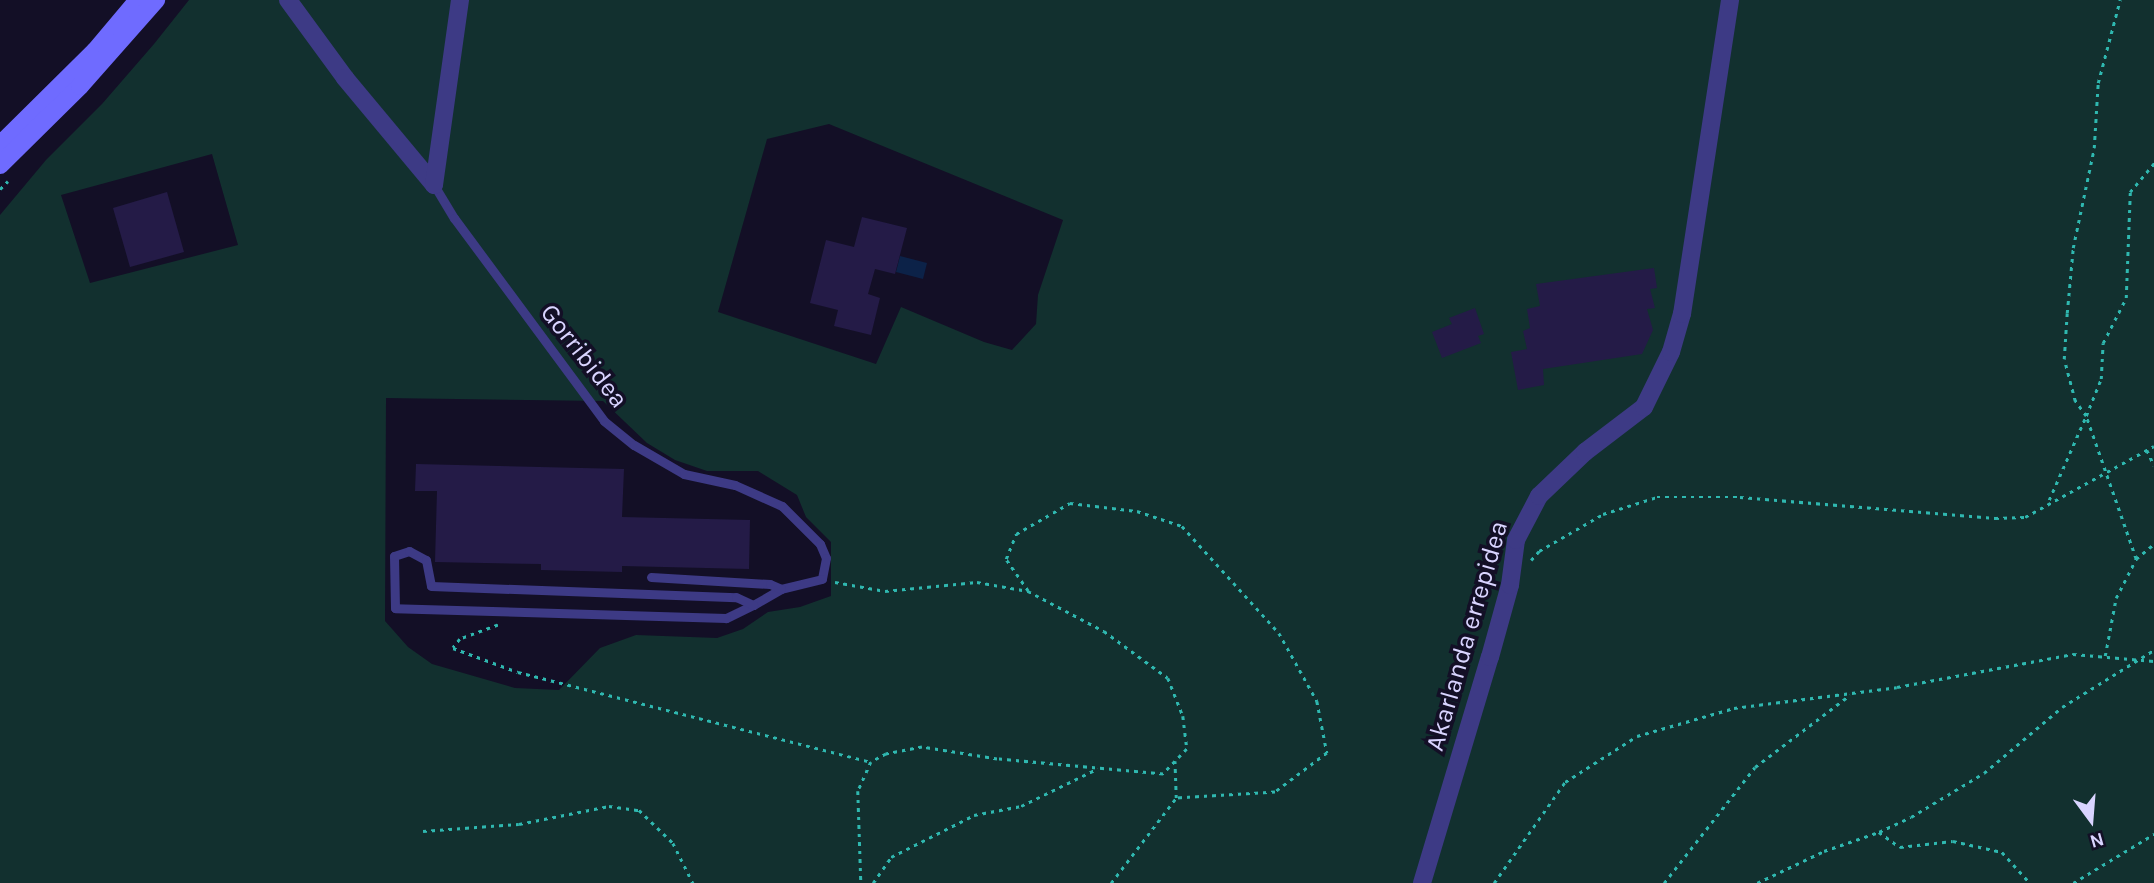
<!DOCTYPE html>
<html>
<head>
<meta charset="utf-8">
<style>
  body { margin:0 }
  #map { position:relative; width:2154px; height:883px; overflow:hidden; background:#130f26; font-family:Karla,sans-serif }
  div>[style] { position:absolute }
  .green>* { inset:0; background:#12302f }
  .water>* { inset:0; background:#0c2248 }
  .building>* { inset:0; background:#241b47 }
  .path>* { height:2.5px; margin-top:-1.25px; transform-origin:0; background:repeating-linear-gradient(90deg,#2fb8b0 0 3.5px,transparent 0 8.5px) }
  .lane>* { height:9px; margin:-4.5px; padding:0 4.5px; transform-origin:4.5px; border-radius:4.5px; background:#3d3a85 }
  .street>* { height:18px; margin:-9px; padding:0 9px; transform-origin:9px; border-radius:9px; background:#3d3a85 }
  .secondary>* { height:18px; margin:-9px; padding:0 9px; transform-origin:9px; border-radius:9px; background:#6f6bff }
  span { translate:-50% -50%; white-space:nowrap; text-align:center; line-height:1.15; -webkit-text-stroke:7px #130f26; paint-order:stroke }
  .street-label { font-size:26px; color:#d9d4ff }
  .north { position:absolute; left:2056px; top:785px; width:70px; height:70px; -webkit-text-stroke:5px #130f26; paint-order:stroke; rotate:164deg; font-size:19px; font-weight:700; line-height:28px; text-align:center; color:#d9d4ff }
  .north::after { content:''; display:block; margin:auto; width:24px; height:32px; background:#d9d4ff; clip-path:polygon(50% 0,100% 100%,50% 72%,0 100%) }
</style>
</head>
<body>
<div id="map">
  <div class="green">
    <div style="clip-path:polygon(evenodd,189px 0,2154px 0,2154px 883px,0 883px,0 215px,46px 160px,102px 104px,154px 44px,189px 0,829px 124px,1063px 220px,1038px 295px,1036px 324px,1012px 350px,984px 342px,901px 307px,876px 364px,718px 312px,767px 139px,829px 124px,189px 0,212px 154px,238px 245px,90px 283px,61px 195px,212px 154px,189px 0,386px 398px,603px 401px,647px 443px,675px 460px,707px 471px,758px 471px,797px 495px,806px 517px,831px 542px,831px 596px,800px 607px,768px 612px,743px 629px,717px 638px,636px 635px,600px 648px,559px 690px,515px 688px,432px 664px,408px 647px,385px 621px,386px 398px)"></div>
  </div>
  <div class="water">
    <div style="clip-path:polygon(900px 256px,927px 263px,923px 279px,896px 272px)"></div>
  </div>
  <div class="building">
    <div style="clip-path:polygon(167px 192px,184px 252px,130px 267px,113px 208px)"></div>
    <div style="clip-path:polygon(862px 217px,907px 228px,895px 274px,875px 269px,868px 294px,880px 298px,871px 335px,834px 326px,838px 310px,810px 303px,826px 240px,854px 247px)"></div>
    <div style="clip-path:polygon(1654px 268px,1657px 288px,1650px 289px,1655px 308px,1647px 309px,1653px 330px,1642px 354px,1543px 369px,1544px 385px,1518px 390px,1511px 352px,1527px 349px,1523px 331px,1530px 328px,1527px 309px,1540px 306px,1536px 284px)"></div>
    <div style="clip-path:polygon(1475px 308px,1484px 334px,1478px 336px,1481px 343px,1442px 358px,1432px 332px,1452px 324px,1449px 318px)"></div>
    <div style="clip-path:polygon(416px 464px,624px 469px,622px 517px,750px 520px,749px 569px,622px 566px,622px 572px,541px 570px,541px 564px,435px 562px,437px 491px,415px 491px)"></div>
  </div>
  <div class="path">
    <div style="left:0;top:189px;width:11px;rotate:-45deg"></div>
    <div style="left:2147px;top:450px;width:17px;rotate:65deg"></div>
    <div style="left:2049px;top:500px;width:92px;rotate:-66.2deg"></div>
    <div style="left:2086px;top:416px;width:19px;rotate:-126deg"></div>
    <div style="left:2075px;top:401px;width:43px;rotate:-104.7deg"></div>
    <div style="left:2064px;top:359px;width:46px;rotate:-86.3deg"></div>
    <div style="left:2067px;top:313px;width:65px;rotate:-84.7deg"></div>
    <div style="left:2073px;top:248px;width:102px;rotate:-78.1deg"></div>
    <div style="left:2094px;top:148px;width:65px;rotate:-86.5deg"></div>
    <div style="left:2098px;top:83px;width:86px;rotate:-75.2deg"></div>
    <div style="left:2136px;top:559px;width:151px;rotate:-109.3deg"></div>
    <div style="left:2086px;top:416px;width:40px;rotate:-68deg"></div>
    <div style="left:2101px;top:379px;width:36px;rotate:-87deg"></div>
    <div style="left:2103px;top:343px;width:51px;rotate:-62.9deg"></div>
    <div style="left:2126px;top:298px;width:106px;rotate:-87.8deg"></div>
    <div style="left:2130px;top:192px;width:38px;rotate:-50deg"></div>
    <div style="left:1531px;top:560px;width:12px;rotate:-48deg"></div>
    <div style="left:1539px;top:551px;width:74px;rotate:-30deg"></div>
    <div style="left:1603px;top:514px;width:57px;rotate:-17.5deg"></div>
    <div style="left:1657px;top:497px;width:83px"></div>
    <div style="left:1740px;top:497px;width:256px;rotate:4.7deg"></div>
    <div style="left:1995px;top:518px;width:30px;rotate:-2deg"></div>
    <div style="left:2025px;top:517px;width:147px;rotate:-28.8deg"></div>
    <div style="left:835px;top:582px;width:51px;rotate:10.2deg"></div>
    <div style="left:885px;top:591px;width:92px;rotate:-5.6deg"></div>
    <div style="left:977px;top:582px;width:52px;rotate:10deg"></div>
    <div style="left:1028px;top:591px;width:86px;rotate:27.8deg"></div>
    <div style="left:1104px;top:631px;width:79px;rotate:36.3deg"></div>
    <div style="left:1168px;top:678px;width:41px;rotate:68.5deg"></div>
    <div style="left:1183px;top:716px;width:33px;rotate:83deg"></div>
    <div style="left:1187px;top:749px;width:35px;rotate:134deg"></div>
    <div style="left:1163px;top:774px;width:167px;rotate:-174.8deg"></div>
    <div style="left:997px;top:759px;width:76px;rotate:-170.9deg"></div>
    <div style="left:922px;top:747px;width:37px;rotate:169deg"></div>
    <div style="left:886px;top:754px;width:17px;rotate:152deg"></div>
    <div style="left:871px;top:762px;width:32px;rotate:114deg"></div>
    <div style="left:858px;top:791px;width:92px;rotate:88.1deg"></div>
    <div style="left:1028px;top:591px;width:39px;rotate:-125deg"></div>
    <div style="left:1006px;top:559px;width:27px;rotate:-68deg"></div>
    <div style="left:1016px;top:534px;width:62px;rotate:-29.9deg"></div>
    <div style="left:1070px;top:503px;width:67px;rotate:6.8deg"></div>
    <div style="left:1137px;top:511px;width:47px;rotate:18.4deg"></div>
    <div style="left:1182px;top:526px;width:144px;rotate:47.8deg"></div>
    <div style="left:1279px;top:633px;width:78px;rotate:60.8deg"></div>
    <div style="left:1317px;top:701px;width:53px;rotate:79.1deg"></div>
    <div style="left:1327px;top:753px;width:65px;rotate:143.1deg"></div>
    <div style="left:1275px;top:792px;width:99px;rotate:176.5deg"></div>
    <div style="left:498px;top:625px;width:40px;rotate:159.8deg"></div>
    <div style="left:460px;top:639px;width:11px;rotate:128deg"></div>
    <div style="left:453px;top:648px;width:69px;rotate:20.3deg"></div>
    <div style="left:518px;top:672px;width:364px;rotate:14.3deg"></div>
    <div style="left:2105px;top:656px;width:59px;rotate:-79.3deg"></div>
    <div style="left:2116px;top:598px;width:44px;rotate:-62.9deg"></div>
    <div style="left:2136px;top:559px;width:23px;rotate:-40deg"></div>
    <div style="left:423px;top:831px;width:96px;rotate:-4.2deg"></div>
    <div style="left:519px;top:824px;width:92px;rotate:-11.3deg"></div>
    <div style="left:609px;top:806px;width:30px;rotate:8deg"></div>
    <div style="left:639px;top:810px;width:47px;rotate:44.1deg"></div>
    <div style="left:673px;top:843px;width:45px;rotate:63.4deg"></div>
    <div style="left:1879px;top:832px;width:26px;rotate:36deg"></div>
    <div style="left:1900px;top:847px;width:53px;rotate:-6.5deg"></div>
    <div style="left:1953px;top:841px;width:50px;rotate:12.7deg"></div>
    <div style="left:2002px;top:852px;width:42px;rotate:47.9deg"></div>
    <div style="left:873px;top:883px;width:32px;rotate:-55deg"></div>
    <div style="left:891px;top:857px;width:93px;rotate:-26.8deg"></div>
    <div style="left:974px;top:815px;width:48px;rotate:-10.8deg"></div>
    <div style="left:1021px;top:806px;width:85px;rotate:-26deg"></div>
    <div style="left:1111px;top:883px;width:107px;rotate:-52.6deg"></div>
    <div style="left:1176px;top:798px;width:37px;rotate:-92deg"></div>
    <div style="left:1494px;top:883px;width:123px;rotate:-54.9deg"></div>
    <div style="left:1565px;top:782px;width:85px;rotate:-32.6deg"></div>
    <div style="left:1637px;top:736px;width:101px;rotate:-16.1deg"></div>
    <div style="left:1734px;top:708px;width:164px;rotate:-7.3deg"></div>
    <div style="left:1897px;top:687px;width:179px;rotate:-10.6deg"></div>
    <div style="left:2073px;top:654px;width:81px;rotate:4.9deg"></div>
    <div style="left:1664px;top:883px;width:147px;rotate:-51.9deg"></div>
    <div style="left:1755px;top:767px;width:119px;rotate:-37.2deg"></div>
    <div style="left:1757px;top:883px;width:74px;rotate:-25.5deg"></div>
    <div style="left:1824px;top:851px;width:58px;rotate:-19.1deg"></div>
    <div style="left:1879px;top:832px;width:35px;rotate:-25deg"></div>
    <div style="left:1911px;top:817px;width:85px;rotate:-31.1deg"></div>
    <div style="left:1984px;top:773px;width:102px;rotate:-40.2deg"></div>
    <div style="left:2062px;top:707px;width:108px;rotate:-31.8deg"></div>
    <div style="left:2073px;top:883px;width:95px;rotate:-31.2deg"></div>
  </div>
  <div class="lane">
    <div style="left:434px;top:185px;width:39px;rotate:59deg"></div>
    <div style="left:454px;top:218px;width:252px;rotate:53.5deg"></div>
    <div style="left:604px;top:421px;width:38px;rotate:39deg"></div>
    <div style="left:634px;top:445px;width:58px;rotate:30.1deg"></div>
    <div style="left:684px;top:474px;width:52px;rotate:12.2deg"></div>
    <div style="left:735px;top:485px;width:51px;rotate:24.1deg"></div>
    <div style="left:782px;top:506px;width:54px;rotate:45deg"></div>
    <div style="left:820px;top:544px;width:15px;rotate:67deg"></div>
    <div style="left:826px;top:558px;width:21px;rotate:101deg"></div>
    <div style="left:822px;top:579px;width:42px;rotate:166.3deg"></div>
    <div style="left:781px;top:589px;width:32px;rotate:150deg"></div>
    <div style="left:753px;top:605px;width:30px;rotate:154deg"></div>
    <div style="left:726px;top:618px;width:331px;rotate:-178.3deg"></div>
    <div style="left:395px;top:608px;width:52px;rotate:-91.1deg"></div>
    <div style="left:394px;top:556px;width:16px;rotate:-18deg"></div>
    <div style="left:409px;top:551px;width:19px;rotate:28deg"></div>
    <div style="left:426px;top:560px;width:26px;rotate:79deg"></div>
    <div style="left:431px;top:586px;width:305px;rotate:2.1deg"></div>
    <div style="left:736px;top:597px;width:19px;rotate:25deg"></div>
    <div style="left:651px;top:577px;width:119px;rotate:3.4deg"></div>
    <div style="left:770px;top:584px;width:12px;rotate:24deg"></div>
  </div>
  <div class="street">
    <div style="left:288px;top:0;width:97px;rotate:53.8deg"></div>
    <div style="left:345px;top:78px;width:139px;rotate:50.2deg"></div>
    <div style="left:434px;top:185px;width:187px;rotate:-82deg"></div>
    <div style="left:1422px;top:883px;width:236px;rotate:-73.3deg"></div>
    <div style="left:1490px;top:657px;width:75px;rotate:-74.5deg"></div>
    <div style="left:1510px;top:585px;width:45px;rotate:-82.4deg"></div>
    <div style="left:1516px;top:540px;width:50px;rotate:-62.4deg"></div>
    <div style="left:1539px;top:496px;width:64px;rotate:-43.7deg"></div>
    <div style="left:1585px;top:452px;width:74px;rotate:-37.3deg"></div>
    <div style="left:1644px;top:407px;width:61px;rotate:-63.9deg"></div>
    <div style="left:1671px;top:352px;width:40px;rotate:-74deg"></div>
    <div style="left:1682px;top:314px;width:318px;rotate:-81.3deg"></div>
  </div>
  <div class="secondary">
    <div style="left:0;top:145px;width:134px;rotate:-44.7deg"></div>
    <div style="left:95px;top:51px;width:67px;rotate:-49.9deg"></div>
    <div style="left:0;top:165px;width:112px;rotate:-44.6deg"></div>
    <div style="left:80px;top:86px;width:115px;rotate:-48.5deg"></div>
  </div>
  <div class="street-label">
    <span style="left:584px;top:356px;rotate:52deg">Gorribidea</span>
    <span style="left:1467px;top:636px;rotate:-74deg">Akarlanda errepidea</span>
  </div>
  <div class="north">N</div>
</div>
</body>
</html>
